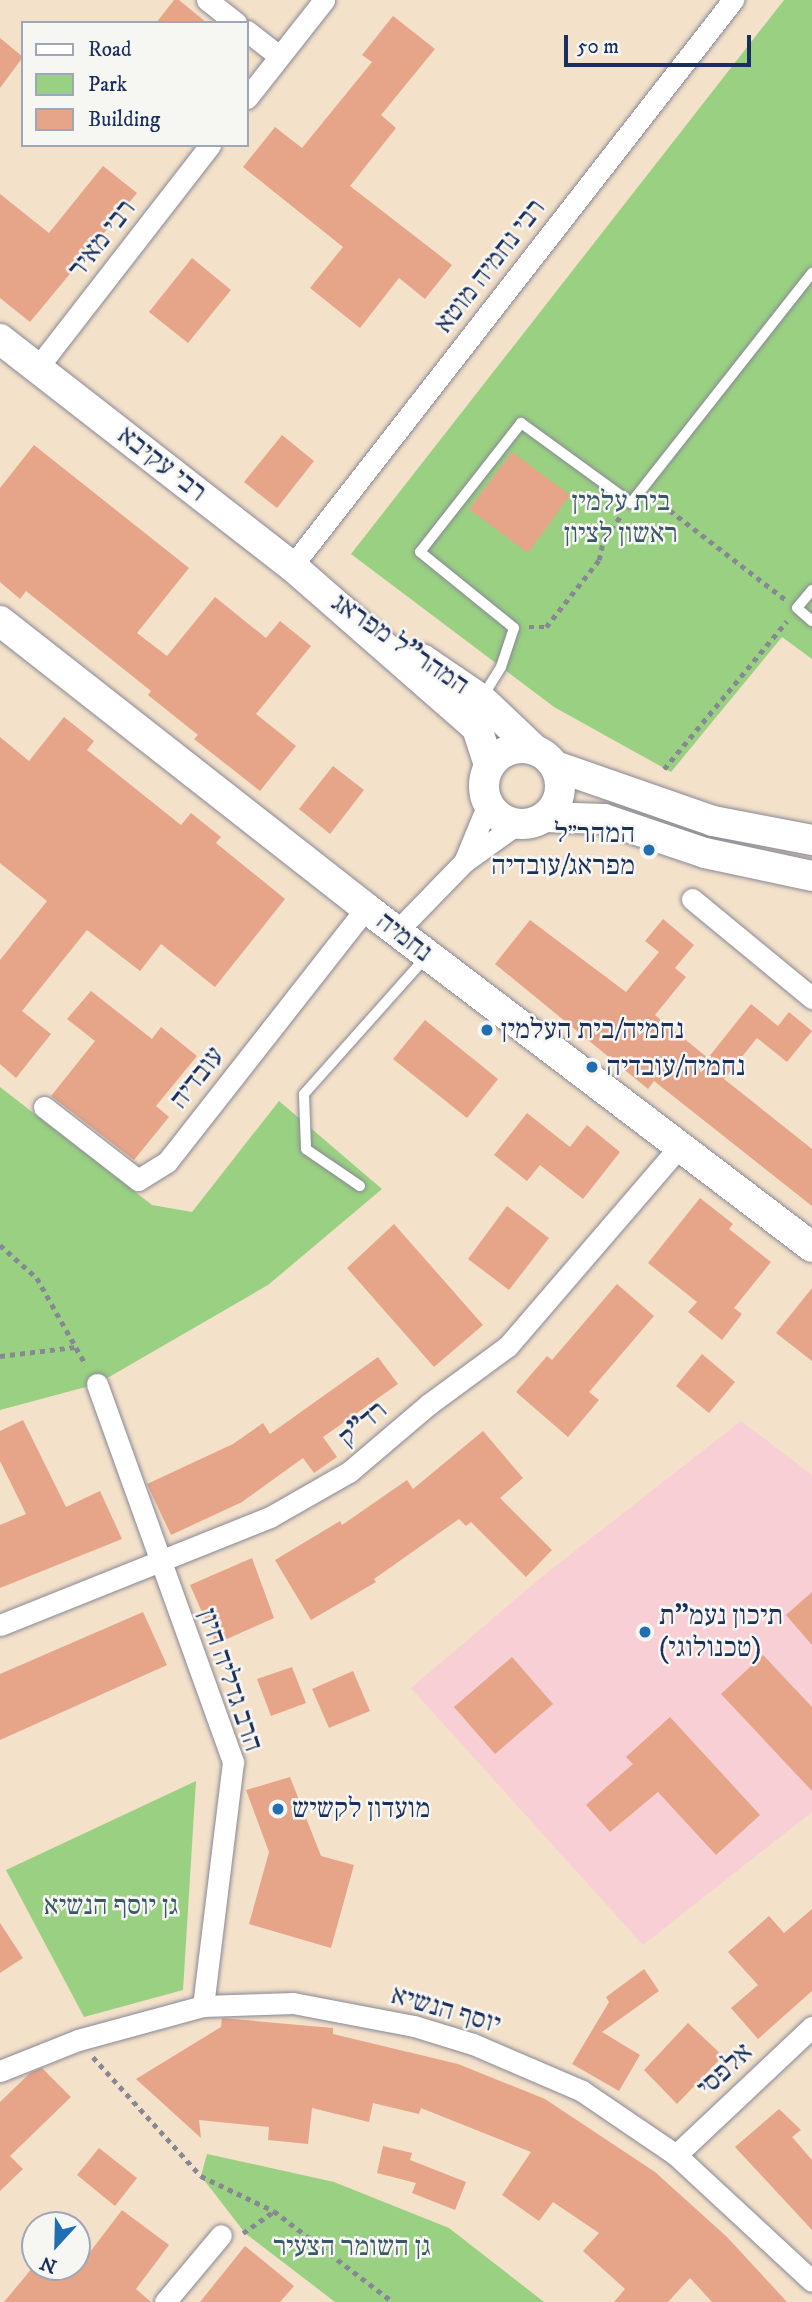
<!DOCTYPE html>
<html>
<head>
<meta charset="utf-8">
<style>
  body { margin:0 }
  #map { position:relative; width:812px; height:2302px; overflow:hidden; background:#f4e1ca; font-family:"IM FELL DW Pica","Frank Ruhl Libre",serif }
  div>[style] { position:absolute }
  .built>* { inset:0; background:#f7cfd4 }
  .green>* { inset:0; background:#99d082 }
  .building>* { inset:0; background:#e6a489 }
  .path>* { height:4.5px; margin-top:-2.25px; transform-origin:0; background:repeating-linear-gradient(90deg,#888894 0 5px,transparent 0 10px) }
  .roads { filter:drop-shadow(0 0 2px #888894) drop-shadow(0 0 2px #888894) }
  .lane>* { height:10px; margin:-5px; padding:0 5px; transform-origin:5px; border-radius:5px; background:#fff }
  .street>* { height:21px; margin:-10.5px; padding:0 10.5px; transform-origin:10.5px; border-radius:10.5px; background:#fff }
  .secondary>* { height:30px; margin:-15px; padding:0 15px; transform-origin:15px; border-radius:15px; background:#fff }
  .secondary>.ring { margin:-15px; padding:0; box-sizing:content-box; background:none; border:30px solid #fff; border-radius:50% }
  .dots>* { width:19px; height:19px; translate:-50% -50%; box-sizing:border-box; border:4px solid #f6f6f2; border-radius:50% }
  span { translate:-50% -50%; white-space:nowrap; text-align:center; line-height:1.15; -webkit-text-stroke:5px #f6f6f2; paint-order:stroke }
  .street-label { font-size:28px; color:#1b2f5e }
  .park-label { font-size:28px; color:#3a5767 }
  .poi-label { font-size:28px; color:#1b2f5e }
  .right { translate:-100% -50%; text-align:right }
  .left { translate:0 -50%; text-align:left }
  .legend { position:absolute; left:21px; top:21px; width:228px; height:126px; box-sizing:border-box; background:#f6f6f2; border:2px solid #9ea6b7; margin:0; padding:9px 12px; list-style:none; font-size:21px; color:#1b2f5e }
  .legend li { display:flex; align-items:center; gap:14px; height:35px }
  .legend b { width:35px; border:2px solid #9ea6b7 }
  .north { position:absolute; left:21px; top:2211px; width:70px; height:70px; box-sizing:border-box; background:#f6f6f2; border:2px solid #9ea6b7; border-radius:50%; rotate:202deg; font-size:19px; font-weight:700; line-height:28px; text-align:center; color:#1b2f5e }
  .north::after { content:''; display:block; margin:auto; width:24px; height:32px; background:#1f6fb2; clip-path:polygon(50% 0,100% 100%,50% 72%,0 100%) }
  .scale { position:absolute; left:564px; top:35px; width:187px; height:32px; box-sizing:border-box; border:4px solid #1b2f5e; border-top:0; padding-left:9px; font-size:21px; line-height:24px; white-space:nowrap; color:#1b2f5e; -webkit-text-stroke:5px #f6f6f2; paint-order:stroke }
</style>
</head>
<body>
<div id="map">
  <div class="built">
    <div style="clip-path:polygon(741px 1421px,812px 1475px,812px 1812px,643px 1945px,411px 1688px,543px 1576px)"></div>
  </div>
  <div class="green">
    <div style="clip-path:polygon(784px 0,812px 0,812px 659px,782px 637px,671px 772px,554px 707px,351px 554px)"></div>
    <div style="clip-path:polygon(0 1087px,152px 1205px,192px 1212px,279px 1101px,382px 1189px,268px 1285px,97px 1384px,0 1410px)"></div>
    <div style="clip-path:polygon(196px 1781px,183px 1990px,84px 2017px,6px 1870px)"></div>
    <div style="clip-path:polygon(207px 2154px,334px 2182px,449px 2228px,544px 2302px,335px 2302px,245px 2233px,201px 2176px)"></div>
  </div>
  <div class="building">
    <div style="clip-path:polygon(174px 0,179px 0,207px 23px,156px 23px)"></div>
    <div style="clip-path:polygon(393px 16px,435px 49px,381px 115px,396px 128px,350px 186px,452px 265px,425px 299px,399px 278px,360px 328px,310px 288px,343px 247px,243px 167px,275px 127px,302px 148px,372px 62px,362px 55px)"></div>
    <div style="clip-path:polygon(0 38px,23px 57px,0 88px)"></div>
    <div style="clip-path:polygon(103px 166px,137px 193px,30px 322px,0 298px,0 194px,49px 233px)"></div>
    <div style="clip-path:polygon(192px 258px,231px 290px,188px 343px,149px 312px)"></div>
    <div style="clip-path:polygon(282px 435px,314px 461px,277px 508px,244px 482px)"></div>
    <div style="clip-path:polygon(34px 445px,189px 568px,137px 633px,167px 656px,215px 597px,266px 638px,280px 621px,311px 646px,256px 714px,296px 746px,260px 791px,194px 739px,198px 735px,148px 695px,151px 691px,26px 591px,20px 599px,0 582px,0 488px)"></div>
    <div style="clip-path:polygon(512px 452px,570px 495px,528px 553px,469px 509px)"></div>
    <div style="clip-path:polygon(64px 717px,94px 741px,87px 750px,181px 825px,191px 813px,221px 837px,216px 843px,285px 899px,215px 987px,161px 944px,140px 971px,87px 930px,22px 1011px,51px 1034px,16px 1078px,0 1064px,0 960px,47px 901px,0 863px,0 737px,29px 761px)"></div>
    <div style="clip-path:polygon(333px 766px,364px 790px,330px 834px,299px 809px)"></div>
    <div style="clip-path:polygon(663px 919px,694px 945px,675px 968px,686px 977px,655px 1015px,708px 1058px,751px 1004px,778px 1026px,789px 1012px,812px 1031px,787px 1062px,757px 1038px,724px 1079px,812px 1149px,812px 1206px,654px 1081px,648px 1089px,495px 964px,530px 920px,626px 992px,659px 952px,645px 941px)"></div>
    <div style="clip-path:polygon(91px 991px,152px 1039px,161px 1027px,197px 1056px,156px 1106px,169px 1117px,134px 1160px,51px 1096px,95px 1041px,67px 1019px)"></div>
    <div style="clip-path:polygon(425px 1020px,498px 1079px,467px 1118px,393px 1059px)"></div>
    <div style="clip-path:polygon(527px 1113px,570px 1147px,587px 1125px,620px 1152px,583px 1199px,540px 1165px,527px 1181px,494px 1155px)"></div>
    <div style="clip-path:polygon(700px 1198px,733px 1224px,729px 1229px,771px 1262px,734px 1308px,742px 1314px,722px 1340px,688px 1312px,697px 1302px,648px 1263px)"></div>
    <div style="clip-path:polygon(507px 1206px,549px 1238px,509px 1290px,468px 1259px)"></div>
    <div style="clip-path:polygon(394px 1224px,483px 1325px,434px 1367px,347px 1268px)"></div>
    <div style="clip-path:polygon(617px 1284px,654px 1316px,589px 1392px,599px 1400px,568px 1437px,516px 1392px,547px 1356px,552px 1360px)"></div>
    <div style="clip-path:polygon(812px 1288px,812px 1361px,776px 1333px)"></div>
    <div style="clip-path:polygon(702px 1354px,735px 1382px,709px 1413px,676px 1386px)"></div>
    <div style="clip-path:polygon(378px 1357px,398px 1384px,323px 1437px,337px 1457px,314px 1473px,303px 1458px,242px 1502px,171px 1535px,147px 1484px,233px 1444px,263px 1423px,270px 1434px)"></div>
    <div style="clip-path:polygon(23px 1420px,66px 1507px,100px 1491px,122px 1539px,0 1588px,0 1525px,26px 1514px,0 1461px,0 1431px)"></div>
    <div style="clip-path:polygon(483px 1431px,523px 1478px,500px 1498px,552px 1550px,526px 1577px,471px 1522px,466px 1526px,459px 1519px,374px 1579px,376px 1582px,311px 1620px,275px 1560px,340px 1521px,342px 1525px,407px 1480px,413px 1489px)"></div>
    <div style="clip-path:polygon(252px 1558px,274px 1618px,216px 1644px,190px 1585px)"></div>
    <div style="clip-path:polygon(812px 1592px,812px 1645px,786px 1615px)"></div>
    <div style="clip-path:polygon(143px 1612px,167px 1665px,0 1740px,0 1674px)"></div>
    <div style="clip-path:polygon(763px 1655px,812px 1707px,812px 1791px,721px 1694px)"></div>
    <div style="clip-path:polygon(512px 1657px,553px 1704px,495px 1754px,454px 1707px)"></div>
    <div style="clip-path:polygon(292px 1667px,306px 1703px,271px 1716px,257px 1679px)"></div>
    <div style="clip-path:polygon(353px 1671px,370px 1711px,329px 1728px,312px 1689px)"></div>
    <div style="clip-path:polygon(670px 1717px,760px 1815px,716px 1855px,658px 1792px,610px 1832px,586px 1805px,633px 1764px,626px 1757px)"></div>
    <div style="clip-path:polygon(290px 1777px,321px 1856px,354px 1865px,331px 1948px,249px 1924px,269px 1852px,246px 1790px)"></div>
    <div style="clip-path:polygon(812px 1909px,812px 1991px,758px 2039px,731px 2008px,758px 1985px,728px 1952px,769px 1916px,784px 1933px)"></div>
    <div style="clip-path:polygon(0 1923px,23px 1958px,0 1973px)"></div>
    <div style="clip-path:polygon(644px 1969px,659px 1991px,602px 2032px,640px 2055px,619px 2091px,572px 2064px,609px 2002px,606px 1997px)"></div>
    <div style="clip-path:polygon(222px 2018px,333px 2028px,333px 2034px,458px 2064px,545px 2099px,655px 2172px,727px 2237px,787px 2302px,712px 2302px,690px 2278px,668px 2302px,614px 2302px,625px 2289px,583px 2251px,599px 2233px,553px 2202px,539px 2221px,502px 2195px,531px 2152px,421px 2108px,419px 2114px,373px 2103px,369px 2122px,312px 2108px,308px 2144px,268px 2140px,269px 2127px,199px 2120px,201px 2138px,136px 2079px,221px 2027px)"></div>
    <div style="clip-path:polygon(688px 2023px,723px 2056px,677px 2104px,644px 2070px)"></div>
    <div style="clip-path:polygon(42px 2068px,71px 2097px,10px 2156px,23px 2169px,0 2191px,0 2102px,30px 2073px)"></div>
    <div style="clip-path:polygon(779px 2109px,801px 2130px,792px 2137px,812px 2160px,812px 2230px,735px 2147px)"></div>
    <div style="clip-path:polygon(383px 2146px,412px 2153px,410px 2160px,466px 2182px,455px 2210px,412px 2193px,416px 2183px,377px 2173px)"></div>
    <div style="clip-path:polygon(99px 2148px,137px 2178px,115px 2206px,77px 2175px)"></div>
    <div style="clip-path:polygon(122px 2210px,169px 2245px,136px 2289px,151px 2302px,4px 2302px,33px 2267px,77px 2267px,77px 2241px,90px 2252px)"></div>
    <div style="clip-path:polygon(245px 2246px,294px 2286px,280px 2302px,200px 2302px)"></div>
  </div>
  <div class="path">
    <div style="left:654px;top:498px;width:167px;rotate:37.7deg"></div>
    <div style="left:529px;top:627px;width:17px"></div>
    <div style="left:546px;top:627px;width:85px;rotate:-51.7deg"></div>
    <div style="left:599px;top:560px;width:24px;rotate:-78deg"></div>
    <div style="left:604px;top:537px;width:27px;rotate:-51deg"></div>
    <div style="left:664px;top:769px;width:192px;rotate:-50.3deg"></div>
    <div style="left:0;top:1245px;width:50px;rotate:41.7deg"></div>
    <div style="left:37px;top:1278px;width:100px;rotate:60.6deg"></div>
    <div style="left:0;top:1356px;width:77px;rotate:-6.8deg"></div>
    <div style="left:93px;top:2057px;width:161px;rotate:47.8deg"></div>
    <div style="left:201px;top:2176px;width:81px;rotate:25.6deg"></div>
    <div style="left:274px;top:2211px;width:150px;rotate:37.4deg"></div>
    <div style="left:243px;top:2233px;width:38px;rotate:-35deg"></div>
  </div>
  <div class="roads">
    <div class="lane">
      <div style="left:812px;top:590px;width:23px;rotate:130deg"></div>
      <div style="left:797px;top:608px;width:20px;rotate:41deg"></div>
      <div style="left:483px;top:696px;width:34px;rotate:-58deg"></div>
      <div style="left:501px;top:667px;width:41px;rotate:-71.6deg"></div>
      <div style="left:514px;top:628px;width:121px;rotate:-141deg"></div>
      <div style="left:420px;top:552px;width:164px;rotate:-51.9deg"></div>
      <div style="left:521px;top:423px;width:136px;rotate:36deg"></div>
      <div style="left:631px;top:503px;width:293px;rotate:-51.8deg"></div>
      <div style="left:360px;top:1186px;width:65px;rotate:-145.6deg"></div>
      <div style="left:306px;top:1149px;width:55px;rotate:-92.1deg"></div>
      <div style="left:304px;top:1094px;width:182px;rotate:-48.3deg"></div>
    </div>
    <div class="street">
      <div style="left:207px;top:0;width:37px;rotate:38deg"></div>
      <div style="left:247px;top:31px;width:41px;rotate:38deg"></div>
      <div style="left:247px;top:98px;width:125px;rotate:-51.8deg"></div>
      <div style="left:38px;top:367px;width:281px;rotate:-52.2deg"></div>
      <div style="left:292px;top:566px;width:718px;rotate:-52.08deg"></div>
      <div style="left:464px;top:862px;width:63px;rotate:-67.5deg"></div>
      <div style="left:692px;top:899px;width:156px;rotate:39.5deg"></div>
      <div style="left:397px;top:931px;width:96px;rotate:-45.8deg"></div>
      <div style="left:464px;top:862px;width:65px;rotate:-35.6deg"></div>
      <div style="left:44px;top:1107px;width:119px;rotate:37.8deg"></div>
      <div style="left:138px;top:1180px;width:34px;rotate:-32deg"></div>
      <div style="left:167px;top:1162px;width:323px;rotate:-51.9deg"></div>
      <div style="left:97px;top:1384px;width:402px;rotate:70.2deg"></div>
      <div style="left:233px;top:1762px;width:246px;rotate:97deg"></div>
      <div style="left:0;top:1625px;width:291px;rotate:-21.8deg"></div>
      <div style="left:270px;top:1517px;width:91px;rotate:-29.7deg"></div>
      <div style="left:349px;top:1472px;width:105px;rotate:-40.4deg"></div>
      <div style="left:429px;top:1404px;width:98px;rotate:-36.3deg"></div>
      <div style="left:508px;top:1346px;width:262px;rotate:-49.3deg"></div>
      <div style="left:0;top:2071px;width:84px;rotate:-21.7deg"></div>
      <div style="left:78px;top:2040px;width:130px;rotate:-15.2deg"></div>
      <div style="left:203px;top:2006px;width:90px;rotate:-1.9deg"></div>
      <div style="left:293px;top:2003px;width:123px;rotate:10.8deg"></div>
      <div style="left:414px;top:2026px;width:62px;rotate:17deg"></div>
      <div style="left:473px;top:2044px;width:119px;rotate:23.3deg"></div>
      <div style="left:582px;top:2091px;width:114px;rotate:34.2deg"></div>
      <div style="left:676px;top:2155px;width:185px;rotate:42.8deg"></div>
      <div style="left:676px;top:2155px;width:187px;rotate:-43.3deg"></div>
      <div style="left:165px;top:2302px;width:87px;rotate:-50.1deg"></div>
    </div>
    <div class="secondary">
      <div style="left:0;top:339px;width:370px;rotate:37.9deg"></div>
      <div style="left:292px;top:566px;width:246px;rotate:41.2deg"></div>
      <div style="left:477px;top:728px;width:40px;rotate:72deg"></div>
      <div style="left:0;top:621px;width:465px;rotate:38.1deg"></div>
      <div style="left:366px;top:908px;width:560px;rotate:37.24deg"></div>
      <div style="left:422px;top:659px;width:71px;rotate:34.1deg"></div>
      <div style="left:481px;top:699px;width:74px;rotate:43.4deg"></div>
      <div class="ring" style="left:484px;top:748px;width:46px;height:46px"></div>
      <div style="left:555px;top:766px;width:167px;rotate:19.2deg"></div>
      <div style="left:713px;top:821px;width:101px;rotate:10.9deg"></div>
      <div style="left:545px;top:817px;width:59px;rotate:1.9deg"></div>
      <div style="left:604px;top:819px;width:107px;rotate:18.6deg"></div>
      <div style="left:705px;top:853px;width:109px;rotate:12.1deg"></div>
    </div>
  </div>
  <div class="dots">
    <div style="left:649px;top:850px;background:#1f6fb2"></div>
    <div style="left:487px;top:1030px;background:#1f6fb2"></div>
    <div style="left:592px;top:1067px;background:#1f6fb2"></div>
    <div style="left:645px;top:1632px;background:#1f6fb2"></div>
    <div style="left:278px;top:1809px;background:#1f6fb2"></div>
  </div>
  <div class="street-label">
    <span style="left:102px;top:239px;rotate:-52deg">רבי מאיר</span>
    <span style="left:490px;top:266px;rotate:-52deg">רבי נחמיה מוטא</span>
    <span style="left:162px;top:464px;rotate:38deg">רבי עקיבא</span>
    <span style="left:400px;top:644px;rotate:34deg">המהר"ל מפראג</span>
    <span style="left:404px;top:937px;rotate:38deg">נחמיה</span>
    <span style="left:197px;top:1078px;rotate:-52deg">עובדיה</span>
    <span style="left:363px;top:1424px;rotate:-41deg">רד"ק</span>
    <span style="left:230px;top:1680px;rotate:71deg">הרב גדליה חיון</span>
    <span style="left:446px;top:2010px;rotate:16deg">יוסף הנשיא</span>
    <span style="left:725px;top:2070px;rotate:-43deg">אלפסי</span>
  </div>
  <div class="park-label">
    <span style="left:621px;top:518px">בית עלמין<br>ראשון לציון</span>
    <span style="left:111px;top:1906px">גן יוסף הנשיא</span>
    <span style="left:352px;top:2247px">גן השומר הצעיר</span>
  </div>
  <div class="poi-label">
    <span class="right" style="left:635px;top:850px">המהר״ל<br>מפראג/עובדיה</span>
    <span class="left" style="left:501px;top:1030px">נחמיה/בית העלמין</span>
    <span class="left" style="left:606px;top:1067px">נחמיה/עובדיה</span>
    <span class="left" style="left:659px;top:1632px">תיכון נעמ"ת<br>(טכנולוגי)</span>
    <span class="left" style="left:292px;top:1809px">מועדון לקשיש</span>
  </div>
  <ul class="legend">
  <li><b style="height:9px;background:#fff"></b>Road</li>
  <li><b style="height:19px;background:#99d082"></b>Park</li>
  <li><b style="height:19px;background:#e6a489"></b>Building</li>
  </ul>
  <div class="north">N</div>
  <div class="scale">50 m</div>
</div>
</body>
</html>
